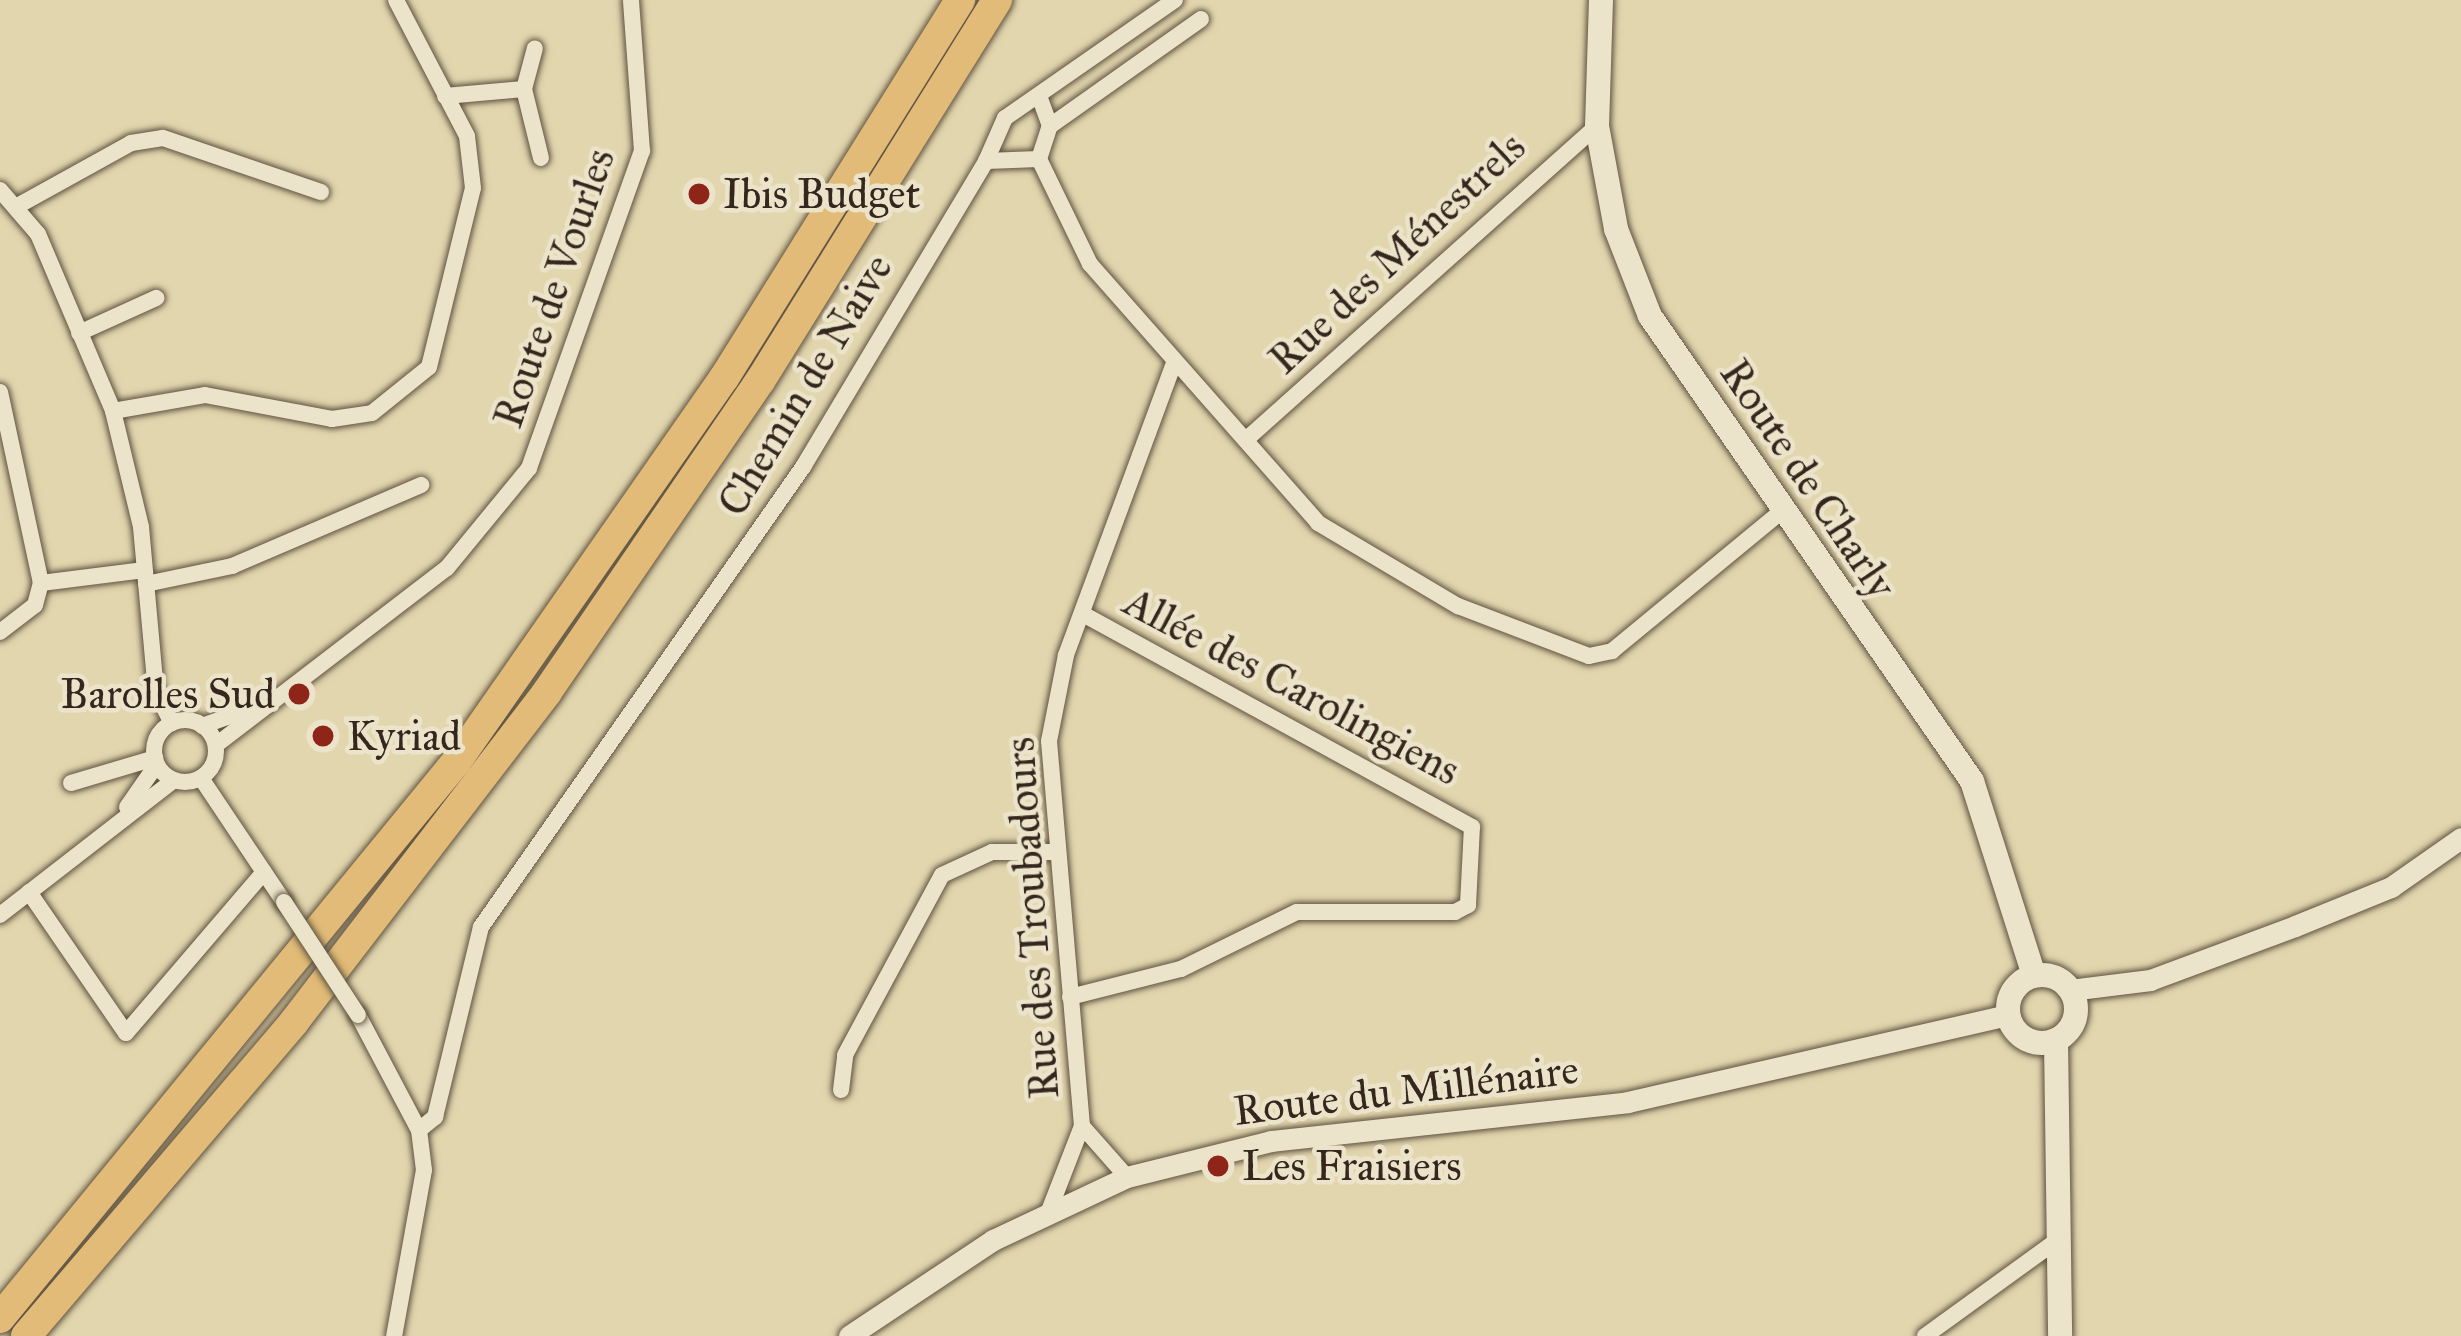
<!DOCTYPE html>
<html>
<head>
<meta charset="utf-8">
<style>
  body { margin:0 }
  #map { position:relative; width:2461px; height:1336px; overflow:hidden; background:#e2d6ae; font-family:"IM FELL Great Primer",serif }
  div>[style] { position:absolute }
  .roads { filter:drop-shadow(0 0 3px #605341) drop-shadow(0 0 3px #605341) }
  .minor>* { height:16px; margin:-8px; padding:0 8px; transform-origin:8px; border-radius:8px; background:#ece4ca }
  .minor>.ring { margin:-8px; padding:0; box-sizing:content-box; background:none; border:16px solid #ece4ca; border-radius:50% }
  .tertiary>* { height:21px; margin:-10.5px; padding:0 10.5px; transform-origin:10.5px; border-radius:10.5px; background:#ece4ca }
  .secondary>* { height:24px; margin:-12px; padding:0 12px; transform-origin:12px; border-radius:12px; background:#ece4ca }
  .secondary>.ring { margin:-12px; padding:0; box-sizing:content-box; background:none; border:24px solid #ece4ca; border-radius:50% }
  .motorway>* { height:30px; margin:-15px; padding:0 15px; transform-origin:15px; border-radius:15px; background:#e1bb77 }
  .bridges { filter:drop-shadow(0 0 3px #605341) drop-shadow(0 0 3px #605341) }
  .minor-bridge>* { height:16px; margin:-8px; padding:0 8px; transform-origin:8px; border-radius:8px; background:#ece4ca }
  .dots>* { width:33px; height:33px; translate:-50% -50%; box-sizing:border-box; border:6px solid #ece4ca; border-radius:50% }
  span { translate:-50% -50%; white-space:nowrap; text-align:center; line-height:1.15; -webkit-text-stroke:9px #ece4ca; paint-order:stroke }
  .poi-label { font-size:42px; color:#35271d }
  .left { translate:0 -50%; text-align:left }
  .right { translate:-100% -50%; text-align:right }
  .street-label { font-size:42px; color:#35271d }
</style>
</head>
<body>
<div id="map">
  <div class="roads">
    <div class="minor">
      <div style="left:524px;top:89px;width:71px;rotate:76.2deg"></div>
      <div style="left:445px;top:96px;width:79px;rotate:-5.1deg"></div>
      <div style="left:524px;top:89px;width:42px;rotate:-75deg"></div>
      <div style="left:1050px;top:126px;width:185px;rotate:-35.3deg"></div>
      <div style="left:1039px;top:159px;width:35px;rotate:-72deg"></div>
      <div style="left:1050px;top:126px;width:29px;rotate:-110deg"></div>
      <div style="left:986px;top:161px;width:47px;rotate:-66.2deg"></div>
      <div style="left:1005px;top:118px;width:207px;rotate:-34.8deg"></div>
      <div style="left:0;top:190px;width:58px;rotate:49.2deg"></div>
      <div style="left:38px;top:234px;width:192px;rotate:67deg"></div>
      <div style="left:113px;top:411px;width:119px;rotate:76.4deg"></div>
      <div style="left:141px;top:527px;width:166px;rotate:84.8deg"></div>
      <div style="left:156px;top:692px;width:35px;rotate:63deg"></div>
      <div style="left:21px;top:204px;width:126px;rotate:-29deg"></div>
      <div style="left:131px;top:143px;width:32px;rotate:-9deg"></div>
      <div style="left:163px;top:138px;width:167px;rotate:18.9deg"></div>
      <div style="left:79px;top:333px;width:85px;rotate:-24.4deg"></div>
      <div style="left:0;top:392px;width:195px;rotate:77.9deg"></div>
      <div style="left:113px;top:411px;width:93px;rotate:-9.9deg"></div>
      <div style="left:205px;top:395px;width:129px;rotate:10.7deg"></div>
      <div style="left:332px;top:419px;width:40px;rotate:-8.5deg"></div>
      <div style="left:372px;top:413px;width:73px;rotate:-38.9deg"></div>
      <div style="left:429px;top:367px;width:184px;rotate:-76.2deg"></div>
      <div style="left:473px;top:188px;width:52px;rotate:-96.6deg"></div>
      <div style="left:467px;top:136px;width:153px;rotate:-117.6deg"></div>
      <div style="left:1249px;top:437px;width:467px;rotate:-41.8deg"></div>
      <div style="left:146px;top:584px;width:88px;rotate:-11.8deg"></div>
      <div style="left:232px;top:566px;width:206px;rotate:-23.2deg"></div>
      <div style="left:0;top:632px;width:44px;rotate:-37.6deg"></div>
      <div style="left:35px;top:605px;width:23px;rotate:-75deg"></div>
      <div style="left:41px;top:583px;width:104px;rotate:-7.2deg"></div>
      <div class="ring" style="left:154px;top:720px;width:46px;height:46px"></div>
      <div style="left:202px;top:726px;width:59px;rotate:-19.7deg"></div>
      <div style="left:216px;top:745px;width:291px;rotate:-37.5deg"></div>
      <div style="left:447px;top:568px;width:129px;rotate:-50.6deg"></div>
      <div style="left:529px;top:468px;width:337px;rotate:-70.4deg"></div>
      <div style="left:642px;top:151px;width:151px;rotate:-94.2deg"></div>
      <div style="left:201px;top:778px;width:149px;rotate:56.2deg"></div>
      <div style="left:71px;top:783px;width:88px;rotate:-16.6deg"></div>
      <div style="left:127px;top:807px;width:52px;rotate:-55.1deg"></div>
      <div style="left:29px;top:892px;width:171px;rotate:55.5deg"></div>
      <div style="left:126px;top:1033px;width:212px;rotate:-49.4deg"></div>
      <div style="left:0;top:915px;width:220px;rotate:-37.8deg"></div>
      <div style="left:1070px;top:997px;width:114px;rotate:-14.2deg"></div>
      <div style="left:1181px;top:969px;width:129px;rotate:-26.2deg"></div>
      <div style="left:1297px;top:912px;width:158px"></div>
      <div style="left:1455px;top:912px;width:15px;rotate:-28deg"></div>
      <div style="left:1468px;top:905px;width:78px;rotate:-87.1deg"></div>
      <div style="left:1472px;top:827px;width:442px;rotate:-151.3deg"></div>
      <div style="left:358px;top:1015px;width:130px;rotate:62.1deg"></div>
      <div style="left:419px;top:1130px;width:40px;rotate:82.9deg"></div>
      <div style="left:424px;top:1170px;width:169px;rotate:100.2deg"></div>
      <div style="left:841px;top:1090px;width:35px;rotate:-83deg"></div>
      <div style="left:845px;top:1055px;width:204px;rotate:-61.7deg"></div>
      <div style="left:942px;top:875px;width:55px;rotate:-24.7deg"></div>
      <div style="left:992px;top:852px;width:64px"></div>
      <div style="left:1082px;top:1126px;width:68px;rotate:48.6deg"></div>
      <div style="left:419px;top:1130px;width:21px;rotate:-39deg"></div>
      <div style="left:435px;top:1117px;width:195px;rotate:-76.4deg"></div>
      <div style="left:481px;top:927px;width:562px;rotate:-55.01deg"></div>
      <div style="left:803px;top:467px;width:357px;rotate:-59.1deg"></div>
      <div style="left:986px;top:161px;width:53px;rotate:-2.2deg"></div>
      <div style="left:1039px;top:159px;width:117px;rotate:64.1deg"></div>
      <div style="left:1090px;top:264px;width:345px;rotate:48.6deg"></div>
      <div style="left:1318px;top:523px;width:163px;rotate:30.7deg"></div>
      <div style="left:1458px;top:606px;width:140px;rotate:20.9deg"></div>
      <div style="left:1589px;top:656px;width:24px;rotate:-12deg"></div>
      <div style="left:1612px;top:651px;width:222px;rotate:-39.5deg"></div>
      <div style="left:1049px;top:1211px;width:91px;rotate:-68.8deg"></div>
      <div style="left:1082px;top:1126px;width:386px;rotate:-94.9deg"></div>
      <div style="left:1049px;top:741px;width:88px;rotate:-78.8deg"></div>
      <div style="left:1066px;top:655px;width:309px;rotate:-69.7deg"></div>
      <div style="left:1925px;top:1336px;width:157px;rotate:-35.9deg"></div>
    </div>
    <div class="tertiary">
      <div style="left:2070px;top:990px;width:81px;rotate:-7.1deg"></div>
      <div style="left:2150px;top:980px;width:155px;rotate:-20.4deg"></div>
      <div style="left:2295px;top:926px;width:104px;rotate:-22.1deg"></div>
      <div style="left:2391px;top:887px;width:85px;rotate:-35deg"></div>
      <div style="left:849px;top:1336px;width:173px;rotate:-33.7deg"></div>
      <div style="left:993px;top:1240px;width:148px;rotate:-25.2deg"></div>
      <div style="left:1127px;top:1177px;width:148px;rotate:-14deg"></div>
      <div style="left:1271px;top:1141px;width:359px;rotate:-6.2deg"></div>
      <div style="left:1628px;top:1102px;width:390px;rotate:-12.9deg"></div>
    </div>
    <div class="secondary">
      <div style="left:1601px;top:0;width:126px;rotate:91.8deg"></div>
      <div style="left:1597px;top:126px;width:105px;rotate:79.5deg"></div>
      <div style="left:1616px;top:229px;width:93px;rotate:68.7deg"></div>
      <div style="left:1650px;top:316px;width:566px;rotate:55.3deg"></div>
      <div style="left:1972px;top:781px;width:204px;rotate:72.3deg"></div>
      <div class="ring" style="left:2008px;top:975px;width:44px;height:44px"></div>
      <div style="left:2056px;top:1040px;width:296px;rotate:89.2deg"></div>
    </div>
    <div class="motorway">
      <div style="left:0;top:1318px;width:719px;rotate:-50.64deg"></div>
      <div style="left:456px;top:762px;width:468px;rotate:-55.1deg"></div>
      <div style="left:724px;top:378px;width:446px;rotate:-58deg"></div>
      <div style="left:26px;top:1336px;width:413px;rotate:-49.5deg"></div>
      <div style="left:294px;top:1022px;width:416px;rotate:-52.5deg"></div>
      <div style="left:547px;top:692px;width:377px;rotate:-55.6deg"></div>
      <div style="left:760px;top:381px;width:449px;rotate:-58.1deg"></div>
    </div>
  </div>
  <div class="bridges">
    <div class="minor-bridge">
      <div style="left:284px;top:902px;width:135px;rotate:56.8deg"></div>
    </div>
  </div>
  <div class="dots">
    <div style="left:699px;top:194px;background:#8f2418"></div>
    <div style="left:299px;top:694px;background:#8f2418"></div>
    <div style="left:323px;top:736px;background:#8f2418"></div>
    <div style="left:1218px;top:1166px;background:#8f2418"></div>
  </div>
  <div class="poi-label">
    <span class="left" style="left:723px;top:194px">Ibis Budget</span>
    <span class="right" style="left:275px;top:694px">Barolles Sud</span>
    <span class="left" style="left:347px;top:736px">Kyriad</span>
    <span class="left" style="left:1242px;top:1166px">Les Fraisiers</span>
  </div>
  <div class="street-label">
    <span style="left:1397px;top:253px;rotate:-43deg">Rue des Ménestrels</span>
    <span style="left:554px;top:288px;rotate:-71deg">Route de Vourles</span>
    <span style="left:805px;top:385px;rotate:-59deg">Chemin de Naive</span>
    <span style="left:1808px;top:479px;rotate:56deg">Route de Charly</span>
    <span style="left:1292px;top:686px;rotate:28deg">Allée des Carolingiens</span>
    <span style="left:1032px;top:918px;rotate:-94deg">Rue des Troubadours</span>
    <span style="left:1406px;top:1090px;rotate:-7deg">Route du Millénaire</span>
  </div>
</div>
</body>
</html>
